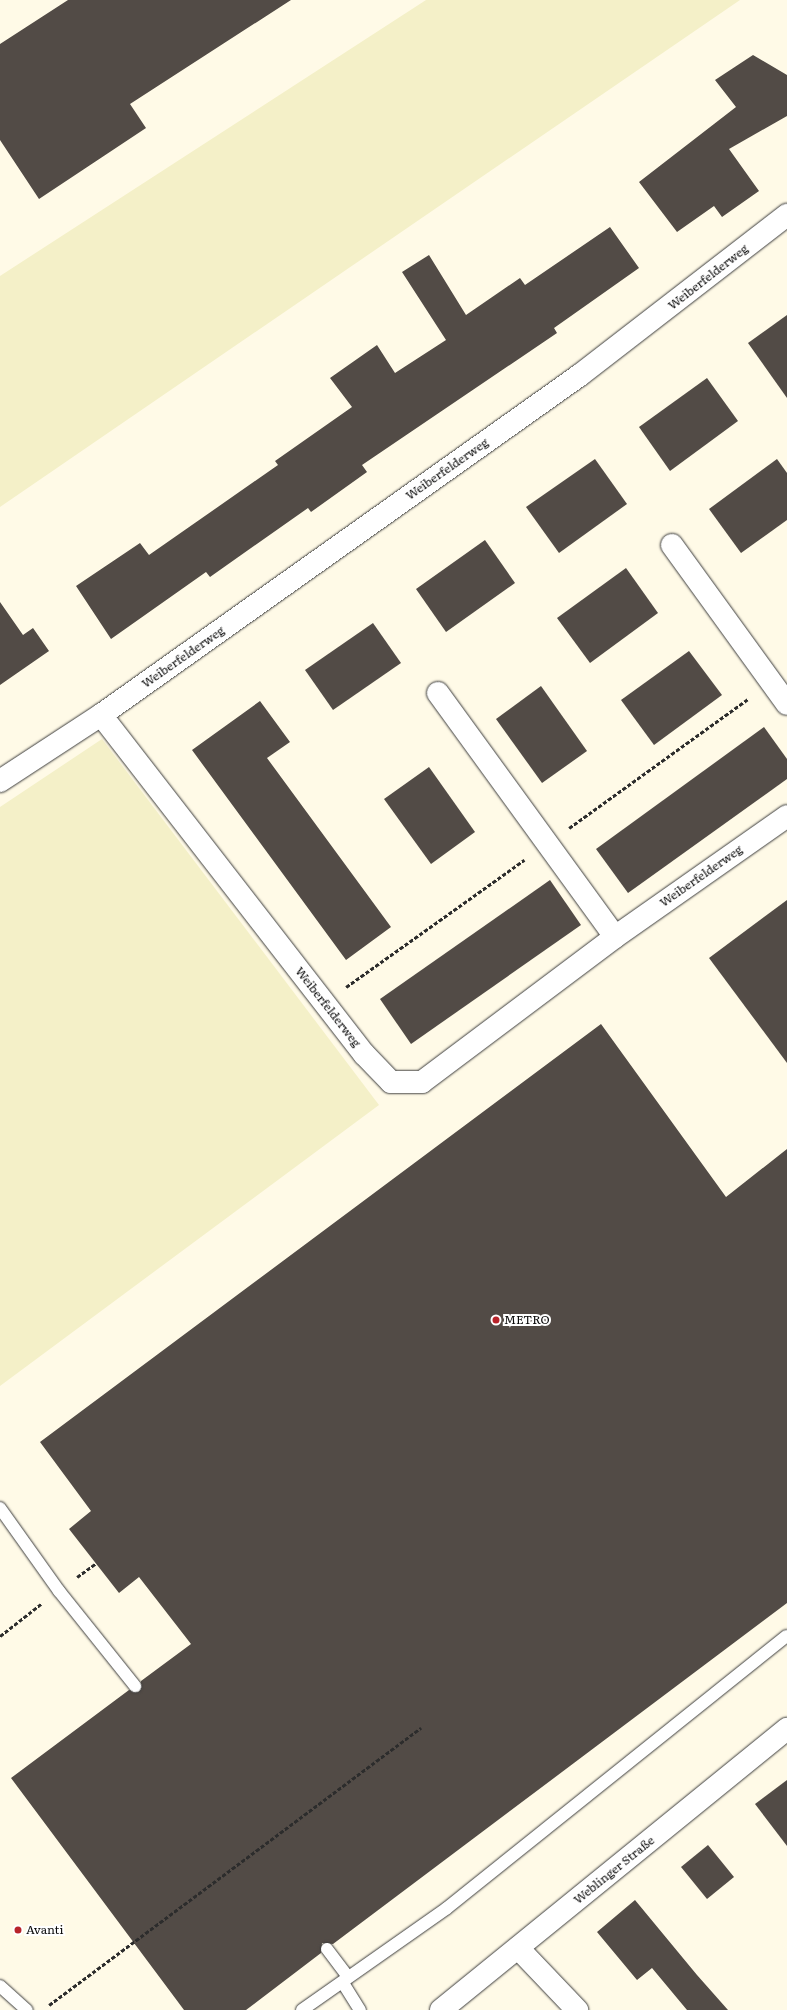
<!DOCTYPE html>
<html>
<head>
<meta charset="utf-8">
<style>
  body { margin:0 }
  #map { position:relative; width:787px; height:2010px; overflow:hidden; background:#fffae7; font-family:Literata,serif }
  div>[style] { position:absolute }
  .farmland>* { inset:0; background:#f4f0c8 }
  .building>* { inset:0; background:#524b46 }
  .path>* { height:2.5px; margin-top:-1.25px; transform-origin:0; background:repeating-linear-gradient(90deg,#2c2c2c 0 4px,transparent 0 6px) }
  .roads { filter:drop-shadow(0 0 1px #3d3d3d) drop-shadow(0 0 1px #3d3d3d) }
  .service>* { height:12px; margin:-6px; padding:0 6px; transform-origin:6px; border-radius:6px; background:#fff }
  .minor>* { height:22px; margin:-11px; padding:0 11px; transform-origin:11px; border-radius:11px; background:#fff }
  .dots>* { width:11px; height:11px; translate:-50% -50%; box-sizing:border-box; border:2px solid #fff; border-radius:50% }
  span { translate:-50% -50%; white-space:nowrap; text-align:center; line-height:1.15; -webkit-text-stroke:4px #fff; paint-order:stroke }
  .street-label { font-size:12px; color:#0a0a0a }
  .poi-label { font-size:12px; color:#0a0a0a }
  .left { translate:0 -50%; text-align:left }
</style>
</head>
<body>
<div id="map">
  <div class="farmland">
    <div style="clip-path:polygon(426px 0,740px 0,0 507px,0 276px)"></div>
    <div style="clip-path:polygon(102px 739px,379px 1105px,0 1386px,0 807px)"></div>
  </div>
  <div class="building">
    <div style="clip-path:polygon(68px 0,291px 0,130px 104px,146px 128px,39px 199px,0 140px,0 44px)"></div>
    <div style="clip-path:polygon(753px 55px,787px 75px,787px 116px,729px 149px,759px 191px,722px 217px,714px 206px,677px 232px,639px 182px,736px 107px,715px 80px)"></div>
    <div style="clip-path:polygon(610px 227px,639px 268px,554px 328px,557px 333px,362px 465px,367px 472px,311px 512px,308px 508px,210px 577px,206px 572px,111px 639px,76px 586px,140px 543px,149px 555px,278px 465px,275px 461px,352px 407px,330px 378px,377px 345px,395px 373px,446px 340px,402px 272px,429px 255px,466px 315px,520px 278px,525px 285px)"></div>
    <div style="clip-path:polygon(787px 315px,787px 398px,748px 343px)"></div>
    <div style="clip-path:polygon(707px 378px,738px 421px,670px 471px,639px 427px)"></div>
    <div style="clip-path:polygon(595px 459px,627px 504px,559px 553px,526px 507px)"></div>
    <div style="clip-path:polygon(777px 459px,787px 473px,787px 520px,741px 553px,709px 509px)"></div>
    <div style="clip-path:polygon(485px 540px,515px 583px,446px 632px,416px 589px)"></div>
    <div style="clip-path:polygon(626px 568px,658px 613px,590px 663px,557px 618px)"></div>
    <div style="clip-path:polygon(0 602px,23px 635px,33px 628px,49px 651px,0 685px)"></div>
    <div style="clip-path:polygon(373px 623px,401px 663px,333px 710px,305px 670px)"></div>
    <div style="clip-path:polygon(689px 651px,722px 695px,654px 745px,621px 700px)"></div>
    <div style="clip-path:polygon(541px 686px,587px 751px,542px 783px,496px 719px)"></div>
    <div style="clip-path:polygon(260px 701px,290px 742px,267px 758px,391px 927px,346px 960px,192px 750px)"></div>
    <div style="clip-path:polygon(764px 727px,787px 759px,787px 779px,628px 893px,596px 849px)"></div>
    <div style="clip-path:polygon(429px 767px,475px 832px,431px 864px,384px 799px)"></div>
    <div style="clip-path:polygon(550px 880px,581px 925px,411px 1044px,380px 999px)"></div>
    <div style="clip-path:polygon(787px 900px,787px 1063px,709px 958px)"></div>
    <div style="clip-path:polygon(601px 1024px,726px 1197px,787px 1149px,787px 1603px,333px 1944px,322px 1943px,321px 1953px,246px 2010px,184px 2010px,11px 1778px,129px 1690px,139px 1692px,141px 1681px,191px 1644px,139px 1577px,119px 1593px,69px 1529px,91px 1511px,40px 1442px)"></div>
    <div style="clip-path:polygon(787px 1780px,787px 1846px,755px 1804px)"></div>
    <div style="clip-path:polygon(708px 1845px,734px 1877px,707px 1899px,681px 1867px)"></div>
    <div style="clip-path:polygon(635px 1900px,697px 1975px,728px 2010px,687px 2010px,652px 1968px,637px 1980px,597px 1932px)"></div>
  </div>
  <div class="path">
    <div style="left:569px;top:828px;width:221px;rotate:-35.8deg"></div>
    <div style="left:346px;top:987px;width:219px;rotate:-35.5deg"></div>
    <div style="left:77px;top:1577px;width:24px;rotate:-36deg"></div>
    <div style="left:0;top:1636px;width:52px;rotate:-38deg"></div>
    <div style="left:49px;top:2005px;width:464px;rotate:-36.7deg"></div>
  </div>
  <div class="roads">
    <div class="service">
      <div style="left:0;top:1508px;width:102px;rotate:54.6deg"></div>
      <div style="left:59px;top:1591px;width:122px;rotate:51.3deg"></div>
      <div style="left:327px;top:1949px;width:35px;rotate:53deg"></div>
      <div style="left:343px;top:1983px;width:32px;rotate:58deg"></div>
      <div style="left:0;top:1986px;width:36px;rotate:42deg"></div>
      <div style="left:302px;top:2010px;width:177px;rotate:-35.1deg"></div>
      <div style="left:447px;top:1908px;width:435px;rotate:-38.7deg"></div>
    </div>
    <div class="minor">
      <div style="left:672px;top:545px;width:196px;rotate:54.1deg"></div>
      <div style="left:438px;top:693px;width:301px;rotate:54deg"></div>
      <div style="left:101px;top:715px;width:429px;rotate:52.2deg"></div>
      <div style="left:364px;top:1054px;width:39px;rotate:46deg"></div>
      <div style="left:391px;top:1082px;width:31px"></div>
      <div style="left:422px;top:1082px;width:241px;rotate:-36.9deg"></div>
      <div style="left:615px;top:937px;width:210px;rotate:-35.1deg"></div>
      <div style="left:0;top:781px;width:121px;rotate:-33.2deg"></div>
      <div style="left:101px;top:715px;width:587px;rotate:-35.37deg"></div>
      <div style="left:580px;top:375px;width:262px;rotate:-37.7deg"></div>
      <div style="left:518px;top:1948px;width:86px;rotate:46.4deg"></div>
      <div style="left:441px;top:2010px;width:446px;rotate:-39.1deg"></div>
    </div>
  </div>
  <div class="dots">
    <div style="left:496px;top:1320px;background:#b8232a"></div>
    <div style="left:18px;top:1930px;background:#b8232a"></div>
  </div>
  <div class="street-label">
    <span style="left:708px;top:277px;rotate:-38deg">Weiberfelderweg</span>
    <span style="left:447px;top:469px;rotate:-35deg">Weiberfelderweg</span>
    <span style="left:183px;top:657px;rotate:-35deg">Weiberfelderweg</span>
    <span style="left:701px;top:876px;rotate:-35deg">Weiberfelderweg</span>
    <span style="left:328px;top:1007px;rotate:52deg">Weiberfelderweg</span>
    <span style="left:614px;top:1870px;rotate:-39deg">Weblinger Straße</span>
  </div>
  <div class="poi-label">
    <span class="left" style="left:504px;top:1320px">METRO</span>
    <span class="left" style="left:26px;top:1930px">Avanti</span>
  </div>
</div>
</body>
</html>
